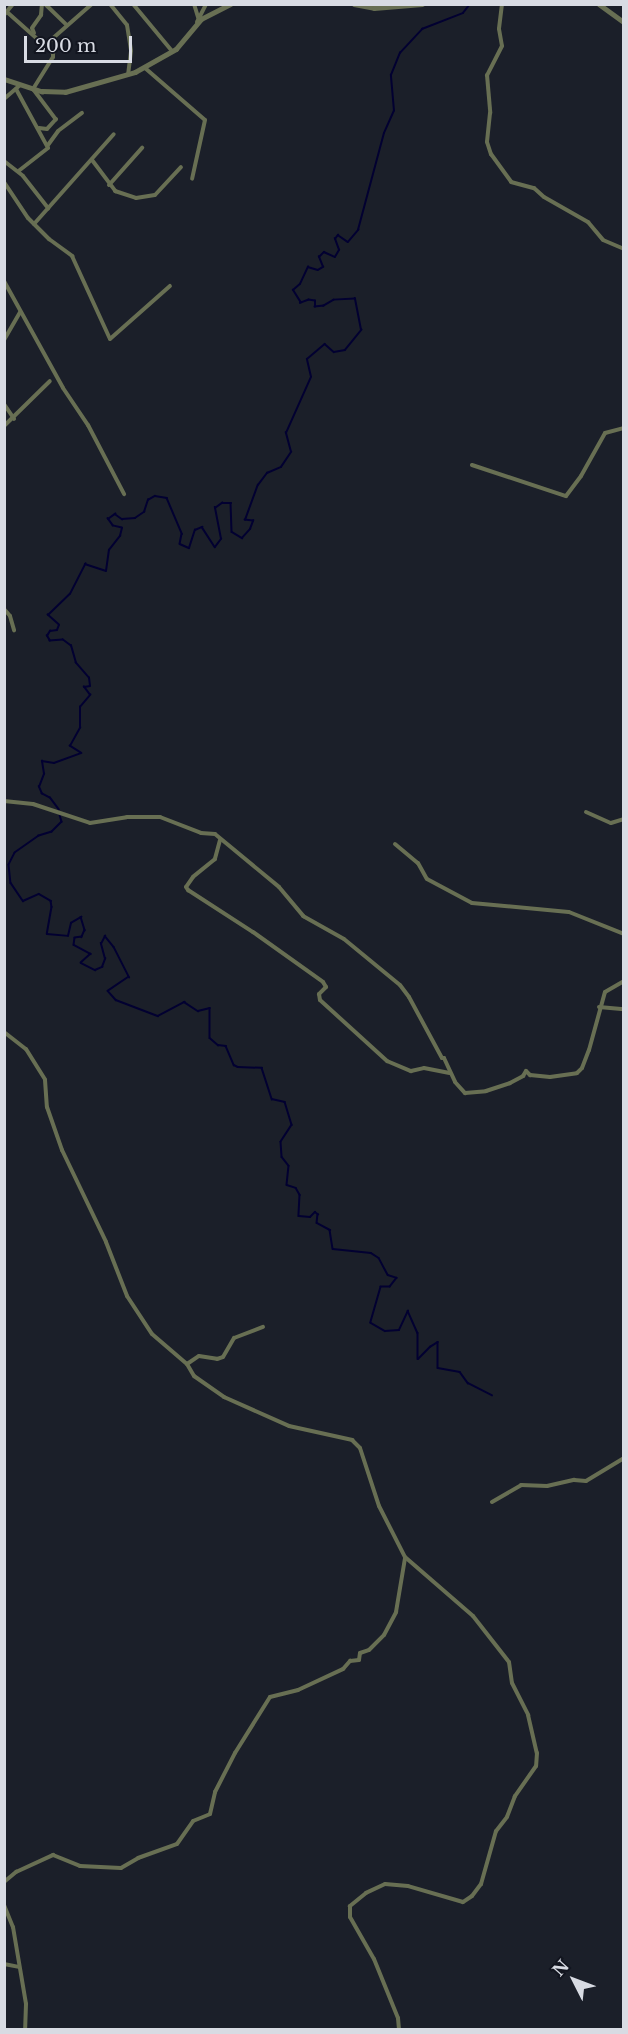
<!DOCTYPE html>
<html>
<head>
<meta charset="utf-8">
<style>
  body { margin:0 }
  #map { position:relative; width:628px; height:2034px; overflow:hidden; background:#1b1f29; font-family:"Libre Baskerville",serif }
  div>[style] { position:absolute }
  .stream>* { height:1.5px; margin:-0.75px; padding:0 0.75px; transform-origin:0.75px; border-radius:0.75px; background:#020031 }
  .minor>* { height:4px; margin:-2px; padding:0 2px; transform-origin:2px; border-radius:2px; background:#686f53 }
  .tertiary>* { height:4.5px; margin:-2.25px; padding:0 2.25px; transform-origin:2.25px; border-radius:2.25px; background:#686f53 }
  span { translate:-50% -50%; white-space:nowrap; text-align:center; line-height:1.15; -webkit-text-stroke:4.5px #12151f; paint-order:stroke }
  .frame { position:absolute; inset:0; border:6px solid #d8dbe3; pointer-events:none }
  .north { position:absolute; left:544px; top:1950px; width:60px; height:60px; -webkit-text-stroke:4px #12151f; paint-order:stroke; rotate:312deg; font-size:16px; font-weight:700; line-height:24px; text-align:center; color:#d8dbe3 }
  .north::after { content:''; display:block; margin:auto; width:21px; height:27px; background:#d8dbe3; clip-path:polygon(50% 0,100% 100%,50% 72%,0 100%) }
  .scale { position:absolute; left:24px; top:36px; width:108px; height:27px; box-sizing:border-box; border:3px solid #d8dbe3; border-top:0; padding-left:8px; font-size:18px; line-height:21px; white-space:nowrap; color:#d8dbe3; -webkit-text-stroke:4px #12151f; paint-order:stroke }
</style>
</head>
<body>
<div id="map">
  <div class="stream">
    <div style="left:59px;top:810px;width:15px;rotate:-127deg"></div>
    <div style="left:50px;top:798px;width:9px;rotate:-153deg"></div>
    <div style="left:42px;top:794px;width:8px;rotate:-113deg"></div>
    <div style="left:39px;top:787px;width:14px;rotate:-69deg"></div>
    <div style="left:44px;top:774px;width:13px;rotate:-99deg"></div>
    <div style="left:42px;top:761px;width:12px;rotate:9deg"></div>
    <div style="left:54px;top:763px;width:29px;rotate:-20deg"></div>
    <div style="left:81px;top:753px;width:13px;rotate:-148deg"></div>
    <div style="left:70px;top:746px;width:21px;rotate:-61deg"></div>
    <div style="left:80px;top:728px;width:21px;rotate:-90deg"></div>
    <div style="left:80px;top:707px;width:16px;rotate:-50deg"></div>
    <div style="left:90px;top:695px;width:10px;rotate:-127deg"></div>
    <div style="left:84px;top:687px;width:6px;rotate:-9deg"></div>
    <div style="left:90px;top:686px;width:8px;rotate:-97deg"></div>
    <div style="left:89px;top:678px;width:20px;rotate:-131deg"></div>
    <div style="left:76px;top:663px;width:18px;rotate:-106deg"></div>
    <div style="left:71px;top:646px;width:10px;rotate:-143deg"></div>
    <div style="left:63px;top:640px;width:13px;rotate:176deg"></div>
    <div style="left:50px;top:641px;width:6px;rotate:-121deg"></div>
    <div style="left:47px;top:636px;width:6px;rotate:-59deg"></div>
    <div style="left:50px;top:631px;width:7px;rotate:-8deg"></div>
    <div style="left:57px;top:630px;width:5px;rotate:-68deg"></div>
    <div style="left:59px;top:625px;width:15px;rotate:-138deg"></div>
    <div style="left:48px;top:615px;width:30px;rotate:-44deg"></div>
    <div style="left:70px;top:594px;width:34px;rotate:-63deg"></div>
    <div style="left:85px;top:564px;width:22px;rotate:18deg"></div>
    <div style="left:106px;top:571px;width:21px;rotate:-82deg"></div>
    <div style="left:109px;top:550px;width:18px;rotate:-52deg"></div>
    <div style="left:120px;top:536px;width:8px;rotate:-76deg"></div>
    <div style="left:122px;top:528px;width:9px;rotate:-167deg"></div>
    <div style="left:113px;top:526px;width:9px;rotate:-126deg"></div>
    <div style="left:108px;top:519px;width:9px;rotate:-36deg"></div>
    <div style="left:115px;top:514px;width:9px;rotate:36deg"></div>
    <div style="left:122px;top:519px;width:13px;rotate:-4deg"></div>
    <div style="left:135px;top:518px;width:11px;rotate:-34deg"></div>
    <div style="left:144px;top:512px;width:13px;rotate:-72deg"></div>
    <div style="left:148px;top:500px;width:8px;rotate:-30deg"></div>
    <div style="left:155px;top:496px;width:12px;rotate:9deg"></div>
    <div style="left:167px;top:498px;width:39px;rotate:67deg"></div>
    <div style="left:182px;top:534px;width:10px;rotate:101deg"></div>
    <div style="left:180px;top:544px;width:10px;rotate:24deg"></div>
    <div style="left:189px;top:548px;width:19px;rotate:-72deg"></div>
    <div style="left:195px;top:530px;width:8px;rotate:-23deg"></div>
    <div style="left:202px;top:527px;width:24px;rotate:57deg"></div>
    <div style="left:215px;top:547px;width:10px;rotate:-53deg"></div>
    <div style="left:221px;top:539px;width:32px;rotate:-101deg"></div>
    <div style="left:215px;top:508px;width:9px;rotate:-36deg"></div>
    <div style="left:222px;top:503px;width:9px"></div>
    <div style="left:231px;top:503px;width:29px;rotate:88deg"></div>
    <div style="left:232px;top:532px;width:12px;rotate:31deg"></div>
    <div style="left:242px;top:538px;width:12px;rotate:-48deg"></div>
    <div style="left:250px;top:529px;width:9px;rotate:-69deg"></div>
    <div style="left:253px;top:521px;width:8px;rotate:-173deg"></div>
    <div style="left:245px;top:520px;width:37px;rotate:-70deg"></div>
    <div style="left:258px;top:485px;width:15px;rotate:-53deg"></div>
    <div style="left:267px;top:473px;width:15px;rotate:-23deg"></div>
    <div style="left:281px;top:467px;width:18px;rotate:-56deg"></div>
    <div style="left:291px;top:452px;width:20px;rotate:-105deg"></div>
    <div style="left:286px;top:433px;width:61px;rotate:-65.9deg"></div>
    <div style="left:311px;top:377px;width:18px;rotate:-103deg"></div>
    <div style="left:307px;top:359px;width:23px;rotate:-40deg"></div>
    <div style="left:325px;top:344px;width:12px;rotate:42deg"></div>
    <div style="left:334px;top:352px;width:11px;rotate:-10deg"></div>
    <div style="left:345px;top:350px;width:26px;rotate:-51deg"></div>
    <div style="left:361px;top:330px;width:32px;rotate:-101deg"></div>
    <div style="left:355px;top:299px;width:21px;rotate:177deg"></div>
    <div style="left:334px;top:300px;width:12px;rotate:149deg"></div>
    <div style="left:324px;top:306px;width:9px;rotate:174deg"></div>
    <div style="left:315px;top:307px;width:6px;rotate:-90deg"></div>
    <div style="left:315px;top:301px;width:6px;rotate:-171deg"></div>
    <div style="left:309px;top:300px;width:9px;rotate:159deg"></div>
    <div style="left:301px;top:303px;width:15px;rotate:-122deg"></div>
    <div style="left:293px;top:290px;width:9px;rotate:-41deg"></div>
    <div style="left:300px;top:284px;width:19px;rotate:-65deg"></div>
    <div style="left:308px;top:267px;width:10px;rotate:17deg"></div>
    <div style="left:318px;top:270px;width:6px;rotate:-31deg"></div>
    <div style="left:323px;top:267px;width:11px;rotate:-112deg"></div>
    <div style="left:319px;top:257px;width:7px;rotate:-45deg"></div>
    <div style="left:324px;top:252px;width:12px;rotate:24deg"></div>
    <div style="left:335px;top:257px;width:8px;rotate:-60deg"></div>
    <div style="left:339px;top:250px;width:12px;rotate:-110deg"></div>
    <div style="left:335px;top:239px;width:5px;rotate:-53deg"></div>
    <div style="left:338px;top:235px;width:12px;rotate:35deg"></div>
    <div style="left:348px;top:242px;width:16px;rotate:-50deg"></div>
    <div style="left:358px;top:230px;width:100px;rotate:-75deg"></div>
    <div style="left:384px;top:133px;width:24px;rotate:-66deg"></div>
    <div style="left:394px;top:111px;width:36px;rotate:-95deg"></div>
    <div style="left:391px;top:75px;width:24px;rotate:-68deg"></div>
    <div style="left:400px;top:53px;width:33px;rotate:-47deg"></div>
    <div style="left:422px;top:29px;width:44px;rotate:-21.3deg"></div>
    <div style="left:463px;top:13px;width:11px;rotate:-52deg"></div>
    <div style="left:60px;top:815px;width:7px;rotate:74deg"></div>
    <div style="left:62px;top:822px;width:14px;rotate:135deg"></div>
    <div style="left:52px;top:832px;width:14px;rotate:163deg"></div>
    <div style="left:39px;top:836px;width:29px;rotate:145deg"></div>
    <div style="left:15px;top:853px;width:13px;rotate:117deg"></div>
    <div style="left:9px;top:865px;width:18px;rotate:84deg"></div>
    <div style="left:11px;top:883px;width:22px;rotate:56deg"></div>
    <div style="left:23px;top:901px;width:17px;rotate:-24deg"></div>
    <div style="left:39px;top:894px;width:14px;rotate:30deg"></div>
    <div style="left:51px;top:901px;width:6px;rotate:81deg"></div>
    <div style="left:52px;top:907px;width:27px;rotate:100deg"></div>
    <div style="left:47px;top:934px;width:21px;rotate:5deg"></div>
    <div style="left:68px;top:936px;width:13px;rotate:-77deg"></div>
    <div style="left:71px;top:923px;width:12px;rotate:-31deg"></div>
    <div style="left:81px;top:917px;width:14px;rotate:73deg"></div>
    <div style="left:85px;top:930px;width:8px;rotate:113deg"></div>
    <div style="left:82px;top:937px;width:7px;rotate:172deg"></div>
    <div style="left:75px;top:938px;width:7px;rotate:98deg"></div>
    <div style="left:74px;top:945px;width:19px;rotate:28deg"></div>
    <div style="left:91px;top:954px;width:13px;rotate:138deg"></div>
    <div style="left:81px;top:963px;width:16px;rotate:27deg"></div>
    <div style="left:95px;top:970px;width:8px;rotate:-23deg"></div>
    <div style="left:102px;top:967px;width:9px;rotate:-69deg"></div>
    <div style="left:105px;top:959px;width:16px;rotate:-105deg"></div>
    <div style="left:101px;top:944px;width:9px;rotate:-63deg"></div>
    <div style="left:105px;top:936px;width:14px;rotate:51deg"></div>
    <div style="left:114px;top:947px;width:34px;rotate:63deg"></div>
    <div style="left:129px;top:977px;width:25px;rotate:146deg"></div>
    <div style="left:108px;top:991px;width:12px;rotate:48deg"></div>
    <div style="left:116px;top:1000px;width:45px;rotate:20.9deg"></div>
    <div style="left:158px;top:1016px;width:30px;rotate:-28deg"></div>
    <div style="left:184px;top:1002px;width:17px;rotate:33deg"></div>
    <div style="left:198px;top:1011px;width:12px;rotate:-14deg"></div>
    <div style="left:210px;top:1008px;width:30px;rotate:90deg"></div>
    <div style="left:210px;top:1038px;width:11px;rotate:41deg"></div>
    <div style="left:218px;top:1045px;width:8px;rotate:7deg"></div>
    <div style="left:226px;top:1046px;width:21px;rotate:67deg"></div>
    <div style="left:234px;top:1065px;width:4px;rotate:27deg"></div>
    <div style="left:238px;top:1067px;width:24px;rotate:2deg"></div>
    <div style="left:262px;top:1068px;width:33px;rotate:72deg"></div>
    <div style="left:272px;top:1099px;width:13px;rotate:13deg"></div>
    <div style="left:285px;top:1102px;width:24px;rotate:73deg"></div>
    <div style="left:292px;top:1125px;width:20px;rotate:123deg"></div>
    <div style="left:281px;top:1142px;width:15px;rotate:86deg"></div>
    <div style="left:282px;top:1157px;width:11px;rotate:52deg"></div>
    <div style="left:289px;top:1166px;width:19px;rotate:96deg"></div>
    <div style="left:287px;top:1185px;width:9px;rotate:18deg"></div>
    <div style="left:296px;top:1188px;width:8px;rotate:60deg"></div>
    <div style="left:300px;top:1195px;width:21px;rotate:93deg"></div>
    <div style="left:299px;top:1216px;width:11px;rotate:5deg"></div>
    <div style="left:310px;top:1217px;width:7px;rotate:-45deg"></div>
    <div style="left:315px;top:1212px;width:4px;rotate:34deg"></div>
    <div style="left:318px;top:1214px;width:9px;rotate:96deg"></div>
    <div style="left:317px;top:1223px;width:15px;rotate:28deg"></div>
    <div style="left:330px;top:1230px;width:19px;rotate:81deg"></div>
    <div style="left:333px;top:1249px;width:38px;rotate:6deg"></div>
    <div style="left:371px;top:1253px;width:9px;rotate:32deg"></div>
    <div style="left:379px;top:1258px;width:19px;rotate:62deg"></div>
    <div style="left:388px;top:1275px;width:9px;rotate:18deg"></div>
    <div style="left:397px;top:1278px;width:11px;rotate:128deg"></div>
    <div style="left:390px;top:1287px;width:9px;rotate:180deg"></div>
    <div style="left:381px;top:1287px;width:37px;rotate:106deg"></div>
    <div style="left:371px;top:1323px;width:16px;rotate:30deg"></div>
    <div style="left:385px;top:1331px;width:14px;rotate:-4deg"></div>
    <div style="left:399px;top:1330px;width:21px;rotate:-65deg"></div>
    <div style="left:408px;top:1311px;width:24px;rotate:66deg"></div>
    <div style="left:418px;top:1333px;width:26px;rotate:90deg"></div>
    <div style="left:418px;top:1359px;width:17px;rotate:-45deg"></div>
    <div style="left:430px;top:1347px;width:9px;rotate:-32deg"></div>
    <div style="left:438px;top:1342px;width:26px;rotate:90deg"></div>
    <div style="left:438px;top:1368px;width:22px;rotate:10deg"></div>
    <div style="left:460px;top:1372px;width:14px;rotate:54deg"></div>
    <div style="left:468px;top:1383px;width:27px;rotate:27deg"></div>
  </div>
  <div class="minor">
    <div style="left:45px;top:4px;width:30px;rotate:44deg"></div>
    <div style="left:110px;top:4px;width:27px;rotate:51deg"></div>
    <div style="left:127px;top:25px;width:26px;rotate:81deg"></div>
    <div style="left:131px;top:51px;width:23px;rotate:97deg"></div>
    <div style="left:133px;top:4px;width:61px;rotate:50.3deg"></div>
    <div style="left:194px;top:4px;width:14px;rotate:73deg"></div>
    <div style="left:502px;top:4px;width:25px;rotate:97deg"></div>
    <div style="left:499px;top:29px;width:17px;rotate:80deg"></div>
    <div style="left:502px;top:46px;width:33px;rotate:117deg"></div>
    <div style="left:487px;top:75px;width:38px;rotate:85deg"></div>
    <div style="left:490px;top:113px;width:29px;rotate:96deg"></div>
    <div style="left:487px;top:142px;width:13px;rotate:72deg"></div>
    <div style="left:491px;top:154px;width:34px;rotate:54deg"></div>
    <div style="left:511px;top:182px;width:24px;rotate:15deg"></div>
    <div style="left:534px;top:188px;width:13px;rotate:42deg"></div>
    <div style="left:544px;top:197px;width:51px;rotate:29.6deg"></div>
    <div style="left:588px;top:222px;width:23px;rotate:50deg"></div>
    <div style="left:603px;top:240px;width:23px;rotate:23deg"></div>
    <div style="left:7px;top:12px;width:62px;rotate:41.7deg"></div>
    <div style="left:53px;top:53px;width:4px;rotate:90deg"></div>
    <div style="left:53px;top:57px;width:38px;rotate:122deg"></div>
    <div style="left:33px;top:89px;width:38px;rotate:53deg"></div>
    <div style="left:56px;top:119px;width:13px;rotate:132deg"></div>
    <div style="left:47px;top:129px;width:8px;rotate:-173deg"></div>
    <div style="left:4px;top:15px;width:14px;rotate:-51deg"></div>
    <div style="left:197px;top:22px;width:20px;rotate:-63deg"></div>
    <div style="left:34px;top:33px;width:5px;rotate:-112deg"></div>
    <div style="left:32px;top:28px;width:16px;rotate:-55deg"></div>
    <div style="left:41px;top:15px;width:11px;rotate:-85deg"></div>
    <div style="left:44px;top:46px;width:64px;rotate:-41.2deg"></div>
    <div style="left:145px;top:68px;width:79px;rotate:40.9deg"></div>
    <div style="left:205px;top:120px;width:60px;rotate:102.4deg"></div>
    <div style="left:16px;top:89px;width:67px;rotate:61.5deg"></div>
    <div style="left:48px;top:148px;width:37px;rotate:142deg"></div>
    <div style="left:4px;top:99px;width:21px;rotate:-41deg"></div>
    <div style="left:48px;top:145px;width:17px;rotate:-54deg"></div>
    <div style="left:58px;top:131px;width:30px;rotate:-37deg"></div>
    <div style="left:92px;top:160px;width:39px;rotate:53deg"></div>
    <div style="left:115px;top:191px;width:22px;rotate:18deg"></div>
    <div style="left:136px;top:198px;width:19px;rotate:-9deg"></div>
    <div style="left:155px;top:195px;width:38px;rotate:-47deg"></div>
    <div style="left:4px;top:161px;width:24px;rotate:38deg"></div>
    <div style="left:23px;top:176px;width:41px;rotate:52deg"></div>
    <div style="left:4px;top:182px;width:43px;rotate:56.3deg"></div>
    <div style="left:28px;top:218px;width:30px;rotate:45deg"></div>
    <div style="left:49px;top:239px;width:29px;rotate:36deg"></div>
    <div style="left:72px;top:256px;width:91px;rotate:65.4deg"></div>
    <div style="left:110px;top:339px;width:80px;rotate:-41.5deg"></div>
    <div style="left:109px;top:185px;width:50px;rotate:-48.3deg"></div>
    <div style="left:34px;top:224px;width:120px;rotate:-48.4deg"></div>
    <div style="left:4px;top:281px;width:122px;rotate:61.1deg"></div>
    <div style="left:63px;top:388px;width:45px;rotate:56deg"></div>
    <div style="left:88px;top:425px;width:78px;rotate:62.4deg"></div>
    <div style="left:4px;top:340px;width:32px;rotate:-60deg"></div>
    <div style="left:4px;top:404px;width:18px;rotate:56deg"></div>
    <div style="left:4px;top:426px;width:64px;rotate:-44.4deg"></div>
    <div style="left:472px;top:465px;width:99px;rotate:18.3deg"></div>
    <div style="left:566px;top:496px;width:25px;rotate:-53deg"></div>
    <div style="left:581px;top:476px;width:49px;rotate:-60.8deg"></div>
    <div style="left:605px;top:433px;width:20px;rotate:-15deg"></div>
    <div style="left:4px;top:609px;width:9px;rotate:49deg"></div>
    <div style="left:10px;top:616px;width:15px;rotate:74deg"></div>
    <div style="left:4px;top:801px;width:29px;rotate:6deg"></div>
    <div style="left:33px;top:804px;width:60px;rotate:18.4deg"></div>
    <div style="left:90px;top:823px;width:37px;rotate:-9deg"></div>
    <div style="left:127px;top:817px;width:33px"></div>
    <div style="left:160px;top:817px;width:44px;rotate:21.3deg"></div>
    <div style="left:201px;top:833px;width:14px;rotate:4deg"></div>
    <div style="left:215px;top:834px;width:83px;rotate:39.6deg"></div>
    <div style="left:279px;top:887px;width:38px;rotate:50deg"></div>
    <div style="left:303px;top:916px;width:47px;rotate:29.3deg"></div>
    <div style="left:344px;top:939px;width:72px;rotate:39.4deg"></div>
    <div style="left:400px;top:985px;width:15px;rotate:53deg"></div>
    <div style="left:409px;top:997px;width:69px;rotate:61.6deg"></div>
    <div style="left:442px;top:1058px;width:2px"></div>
    <div style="left:444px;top:1058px;width:26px;rotate:65deg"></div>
    <div style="left:455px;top:1082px;width:15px;rotate:48deg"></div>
    <div style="left:465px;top:1093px;width:21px;rotate:-5deg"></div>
    <div style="left:486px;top:1091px;width:25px;rotate:-18deg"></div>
    <div style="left:510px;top:1083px;width:15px;rotate:-28deg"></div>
    <div style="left:523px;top:1076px;width:6px;rotate:-59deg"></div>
    <div style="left:526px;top:1071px;width:6px;rotate:45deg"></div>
    <div style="left:530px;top:1075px;width:20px;rotate:6deg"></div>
    <div style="left:550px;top:1077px;width:27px;rotate:-8deg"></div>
    <div style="left:577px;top:1073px;width:7px;rotate:-45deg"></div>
    <div style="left:582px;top:1068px;width:19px;rotate:-69deg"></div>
    <div style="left:589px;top:1050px;width:60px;rotate:-74.6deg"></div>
    <div style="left:605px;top:992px;width:22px;rotate:-30deg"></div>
    <div style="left:586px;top:812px;width:27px;rotate:24deg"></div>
    <div style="left:611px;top:823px;width:14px;rotate:-17deg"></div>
    <div style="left:220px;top:840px;width:20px;rotate:105deg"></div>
    <div style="left:215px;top:859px;width:28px;rotate:141deg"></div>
    <div style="left:193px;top:877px;width:12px;rotate:125deg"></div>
    <div style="left:186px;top:887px;width:4px;rotate:56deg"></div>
    <div style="left:188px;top:890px;width:77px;rotate:32.9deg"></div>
    <div style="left:253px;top:932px;width:86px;rotate:35.5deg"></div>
    <div style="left:323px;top:982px;width:6px;rotate:59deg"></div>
    <div style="left:326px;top:987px;width:10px;rotate:135deg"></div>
    <div style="left:319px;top:994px;width:6px;rotate:81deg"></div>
    <div style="left:320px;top:1000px;width:91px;rotate:42.3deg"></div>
    <div style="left:387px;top:1061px;width:26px;rotate:23deg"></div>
    <div style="left:411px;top:1071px;width:13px;rotate:-13deg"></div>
    <div style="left:424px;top:1068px;width:26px;rotate:11deg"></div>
    <div style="left:395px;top:844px;width:30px;rotate:40deg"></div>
    <div style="left:418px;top:863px;width:18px;rotate:61deg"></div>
    <div style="left:427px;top:879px;width:51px;rotate:28.1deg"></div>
    <div style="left:472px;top:903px;width:97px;rotate:5.3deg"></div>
    <div style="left:569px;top:912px;width:59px;rotate:21.8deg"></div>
    <div style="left:599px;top:1007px;width:25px;rotate:5deg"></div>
    <div style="left:4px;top:1032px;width:28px;rotate:38deg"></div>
    <div style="left:26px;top:1049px;width:36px;rotate:58deg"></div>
    <div style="left:45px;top:1080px;width:27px;rotate:86deg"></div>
    <div style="left:47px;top:1107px;width:46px;rotate:70.8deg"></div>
    <div style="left:62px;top:1150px;width:102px;rotate:64.4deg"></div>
    <div style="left:106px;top:1242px;width:58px;rotate:68.7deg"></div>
    <div style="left:127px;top:1296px;width:45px;rotate:56.7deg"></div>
    <div style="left:152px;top:1334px;width:46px;rotate:40.6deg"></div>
    <div style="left:187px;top:1364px;width:14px;rotate:60deg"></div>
    <div style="left:194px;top:1376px;width:37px;rotate:35deg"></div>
    <div style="left:224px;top:1397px;width:71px;rotate:24deg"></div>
    <div style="left:289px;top:1426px;width:65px;rotate:12.5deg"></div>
    <div style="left:352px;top:1440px;width:11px;rotate:45deg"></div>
    <div style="left:360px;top:1448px;width:61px;rotate:71.9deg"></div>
    <div style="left:379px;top:1506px;width:57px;rotate:63deg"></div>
    <div style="left:405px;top:1557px;width:90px;rotate:40.9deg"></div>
    <div style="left:473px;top:1616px;width:58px;rotate:52deg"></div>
    <div style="left:509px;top:1662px;width:21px;rotate:82deg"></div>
    <div style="left:512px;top:1683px;width:36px;rotate:63deg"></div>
    <div style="left:528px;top:1715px;width:39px;rotate:77deg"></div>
    <div style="left:537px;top:1753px;width:13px;rotate:94deg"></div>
    <div style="left:536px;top:1766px;width:37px;rotate:125deg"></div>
    <div style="left:515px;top:1796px;width:22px;rotate:111deg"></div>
    <div style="left:507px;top:1817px;width:18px;rotate:128deg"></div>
    <div style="left:496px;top:1831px;width:55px;rotate:105.8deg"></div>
    <div style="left:481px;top:1884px;width:15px;rotate:127deg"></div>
    <div style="left:472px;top:1896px;width:11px;rotate:146deg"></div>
    <div style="left:463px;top:1902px;width:57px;rotate:-163.8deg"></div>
    <div style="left:408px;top:1886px;width:23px;rotate:-175deg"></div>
    <div style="left:385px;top:1884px;width:21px;rotate:155deg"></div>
    <div style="left:366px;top:1893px;width:21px;rotate:141deg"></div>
    <div style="left:350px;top:1906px;width:11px;rotate:90deg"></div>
    <div style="left:350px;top:1917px;width:48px;rotate:60.3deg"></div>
    <div style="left:374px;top:1959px;width:64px;rotate:67.9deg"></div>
    <div style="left:398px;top:2018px;width:12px;rotate:85deg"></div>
    <div style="left:187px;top:1364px;width:14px;rotate:-34deg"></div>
    <div style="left:199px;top:1356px;width:18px;rotate:9deg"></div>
    <div style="left:217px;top:1359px;width:6px;rotate:-18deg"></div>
    <div style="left:223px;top:1357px;width:22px;rotate:-60deg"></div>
    <div style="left:234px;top:1338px;width:31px;rotate:-21deg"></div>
    <div style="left:492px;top:1502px;width:34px;rotate:-30deg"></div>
    <div style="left:521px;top:1485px;width:26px;rotate:2deg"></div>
    <div style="left:547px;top:1486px;width:28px;rotate:-13deg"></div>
    <div style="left:574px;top:1480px;width:12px;rotate:5deg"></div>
    <div style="left:586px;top:1481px;width:44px;rotate:-31.2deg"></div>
    <div style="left:4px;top:1882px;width:16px;rotate:-40deg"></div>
    <div style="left:16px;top:1872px;width:41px;rotate:-24.7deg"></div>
    <div style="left:53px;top:1855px;width:29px;rotate:22deg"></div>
    <div style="left:80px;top:1866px;width:41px;rotate:2.8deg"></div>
    <div style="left:121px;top:1868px;width:20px;rotate:-30deg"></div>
    <div style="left:138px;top:1858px;width:41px;rotate:-19.7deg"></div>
    <div style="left:177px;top:1844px;width:28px;rotate:-55deg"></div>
    <div style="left:193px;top:1821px;width:18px;rotate:-22deg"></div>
    <div style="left:210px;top:1814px;width:23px;rotate:-77deg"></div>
    <div style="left:215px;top:1792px;width:44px;rotate:-62.9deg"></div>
    <div style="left:235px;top:1753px;width:66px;rotate:-58deg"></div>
    <div style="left:270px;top:1697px;width:29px;rotate:-14deg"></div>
    <div style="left:298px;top:1690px;width:50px;rotate:-25deg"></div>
    <div style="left:343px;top:1669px;width:11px;rotate:-49deg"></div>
    <div style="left:350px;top:1661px;width:9px;rotate:-6deg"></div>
    <div style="left:359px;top:1660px;width:7px;rotate:-82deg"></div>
    <div style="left:360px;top:1653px;width:9px;rotate:-18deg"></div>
    <div style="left:369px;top:1650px;width:21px;rotate:-45deg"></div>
    <div style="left:384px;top:1635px;width:26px;rotate:-62deg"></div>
    <div style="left:396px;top:1612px;width:55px;rotate:-80.5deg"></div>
    <div style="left:4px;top:1905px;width:24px;rotate:68deg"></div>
    <div style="left:13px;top:1927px;width:78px;rotate:80.4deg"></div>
    <div style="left:26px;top:2004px;width:26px;rotate:92deg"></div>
    <div style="left:4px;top:1964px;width:15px;rotate:11deg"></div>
  </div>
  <div class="tertiary">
    <div style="left:354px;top:4px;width:20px;rotate:11deg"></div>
    <div style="left:374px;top:8px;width:48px;rotate:-4.8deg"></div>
    <div style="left:599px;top:4px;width:31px;rotate:36deg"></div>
    <div style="left:4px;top:79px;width:40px;rotate:18deg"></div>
    <div style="left:42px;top:91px;width:23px;rotate:2deg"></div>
    <div style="left:65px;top:92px;width:73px;rotate:-15.9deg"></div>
    <div style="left:135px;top:72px;width:47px;rotate:-29.3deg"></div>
    <div style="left:176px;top:49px;width:39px;rotate:-50deg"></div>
    <div style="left:201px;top:19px;width:33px;rotate:-27deg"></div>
  </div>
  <div class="frame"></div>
  <div class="north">N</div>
  <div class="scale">200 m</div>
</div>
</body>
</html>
